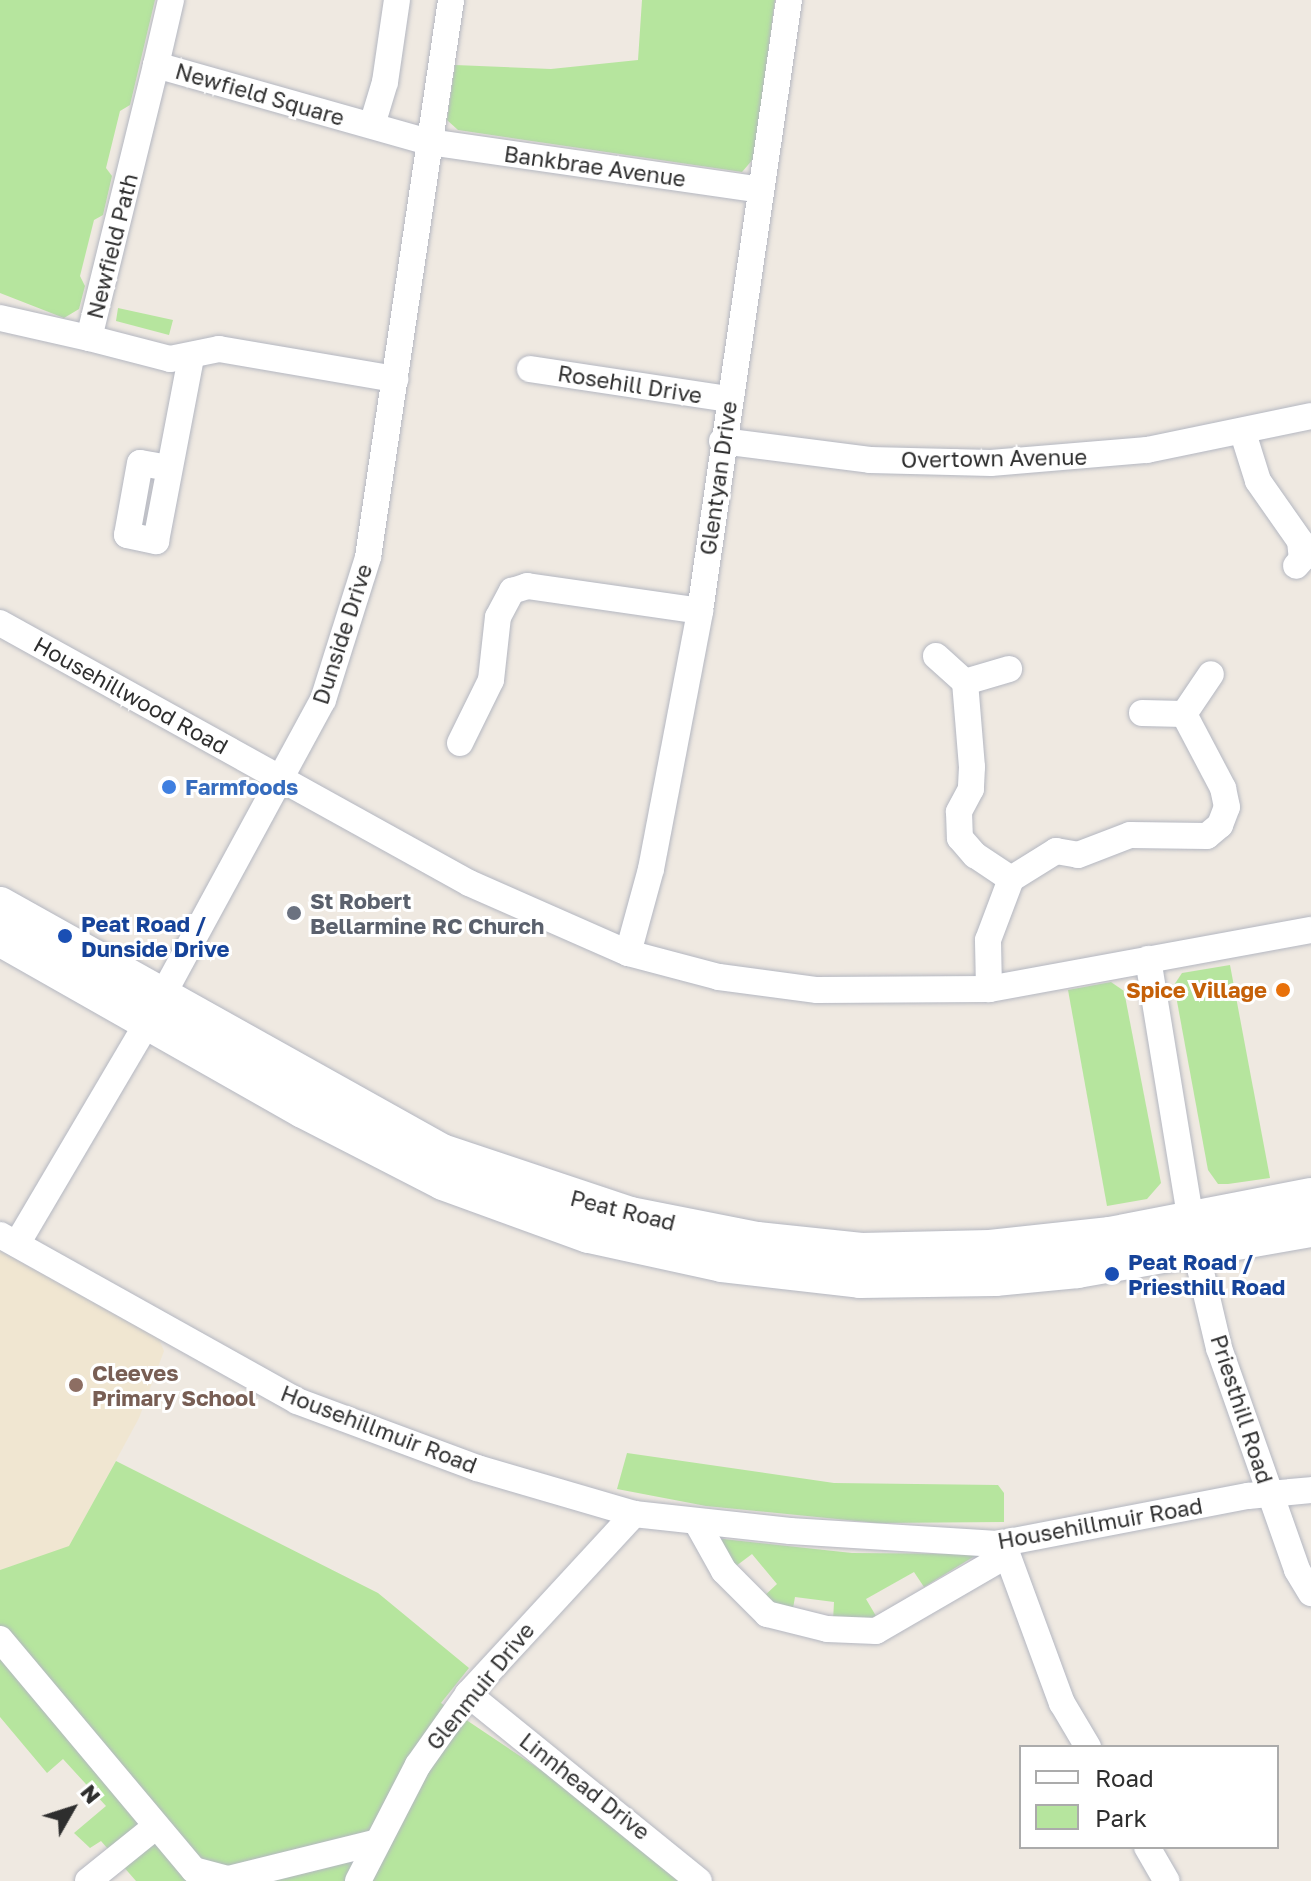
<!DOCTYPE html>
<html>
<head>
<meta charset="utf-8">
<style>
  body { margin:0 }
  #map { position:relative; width:1311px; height:1881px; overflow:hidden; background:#efe9e1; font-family:"Golos Text",sans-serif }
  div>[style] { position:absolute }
  .education>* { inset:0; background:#f0e6d1 }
  .green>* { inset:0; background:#b6e59e }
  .roads { filter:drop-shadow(0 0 2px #b4b7c1) drop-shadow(0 0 2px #b4b7c1) }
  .street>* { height:26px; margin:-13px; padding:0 13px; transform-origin:13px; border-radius:13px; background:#fff }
  .secondary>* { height:36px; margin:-18px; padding:0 18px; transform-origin:18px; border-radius:18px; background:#fff }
  .dots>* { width:22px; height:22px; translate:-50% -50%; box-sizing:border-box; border:4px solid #fff; border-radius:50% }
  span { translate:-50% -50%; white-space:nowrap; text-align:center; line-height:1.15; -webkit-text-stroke:6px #fff; paint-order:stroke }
  .street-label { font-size:22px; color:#2e2e2e }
  .shop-label { font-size:22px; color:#366cbe; font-weight:700 }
  .left { translate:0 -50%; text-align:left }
  .worship-label { font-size:22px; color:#5b616d; font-weight:700 }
  .transit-label { font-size:22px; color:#164399; font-weight:700 }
  .food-label { font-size:22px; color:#c56008; font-weight:700 }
  .right { translate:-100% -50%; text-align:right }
  .education-label { font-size:22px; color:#785e54; font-weight:700 }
  .legend { position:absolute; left:1019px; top:1745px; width:260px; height:104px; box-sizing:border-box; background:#fff; border:2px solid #ababab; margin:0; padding:10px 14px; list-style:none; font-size:24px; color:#2e2e2e }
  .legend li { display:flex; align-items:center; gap:16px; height:40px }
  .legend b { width:40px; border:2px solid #ababab }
  .north { position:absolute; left:32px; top:1769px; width:80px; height:80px; -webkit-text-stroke:6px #fff; paint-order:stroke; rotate:51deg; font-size:22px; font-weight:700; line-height:32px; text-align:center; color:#2e2e2e }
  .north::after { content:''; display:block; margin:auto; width:28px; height:36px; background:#2e2e2e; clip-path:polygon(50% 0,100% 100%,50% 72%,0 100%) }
</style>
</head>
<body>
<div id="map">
  <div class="education">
    <div style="clip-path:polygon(0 1251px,159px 1339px,164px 1351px,139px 1418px,69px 1547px,0 1570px)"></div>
  </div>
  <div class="green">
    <div style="clip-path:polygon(0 0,155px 0,130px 105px,120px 111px,106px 168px,112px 176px,103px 215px,94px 220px,80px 276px,85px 286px,79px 309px,64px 318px,0 293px)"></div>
    <div style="clip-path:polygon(642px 0,775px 0,754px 158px,742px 172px,458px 130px,447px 120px,455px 65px,551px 69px,638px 60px)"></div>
    <div style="clip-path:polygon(118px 308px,173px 320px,169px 335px,116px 321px)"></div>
    <div style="clip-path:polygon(1230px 965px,1270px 1178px,1228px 1184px,1218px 1184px,1208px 1170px,1174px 985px,1182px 973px)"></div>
    <div style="clip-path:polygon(1111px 982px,1124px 991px,1161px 1183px,1147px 1199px,1107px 1206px,1068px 990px)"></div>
    <div style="clip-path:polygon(627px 1453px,834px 1483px,998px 1485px,1004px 1493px,1004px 1522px,877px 1523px,706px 1506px,617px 1489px)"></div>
    <div style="clip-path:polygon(116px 1461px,378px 1593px,469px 1668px,441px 1703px,605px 1813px,681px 1881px,136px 1881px,101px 1841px,90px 1848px,74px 1833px,106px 1806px,63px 1759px,47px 1773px,0 1717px,0 1570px,69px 1546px)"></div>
    <div style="clip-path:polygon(714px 1538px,852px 1553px,978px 1554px,924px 1587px,914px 1572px,866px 1599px,876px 1616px,859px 1623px,833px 1621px,834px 1602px,795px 1597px,792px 1614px,762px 1598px,777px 1584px,752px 1554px,736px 1566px)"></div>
  </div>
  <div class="roads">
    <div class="street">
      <div style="left:171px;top:0;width:67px;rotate:103deg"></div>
      <div style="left:156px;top:65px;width:284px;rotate:15.8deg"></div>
      <div style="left:429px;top:142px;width:335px;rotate:8.2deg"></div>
      <div style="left:372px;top:125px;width:45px;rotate:-73.2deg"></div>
      <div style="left:385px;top:82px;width:83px;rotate:-81.7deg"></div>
      <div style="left:0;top:318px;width:91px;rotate:12.7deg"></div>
      <div style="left:89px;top:338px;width:281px;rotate:-76.2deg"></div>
      <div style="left:89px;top:338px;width:84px;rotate:14.5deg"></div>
      <div style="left:170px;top:359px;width:50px;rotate:-11.5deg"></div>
      <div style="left:219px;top:349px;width:179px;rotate:9.7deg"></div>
      <div style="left:530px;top:369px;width:201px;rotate:8.6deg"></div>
      <div style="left:1243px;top:433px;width:50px;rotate:72.6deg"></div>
      <div style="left:1258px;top:481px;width:73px;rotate:55deg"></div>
      <div style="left:1300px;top:541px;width:18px;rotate:84deg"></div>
      <div style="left:1302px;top:559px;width:9px;rotate:131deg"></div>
      <div style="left:722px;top:441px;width:149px;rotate:7.3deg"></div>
      <div style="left:870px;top:460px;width:121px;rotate:1.4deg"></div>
      <div style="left:991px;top:463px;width:157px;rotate:-4.8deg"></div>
      <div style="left:1147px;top:450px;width:167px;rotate:-11.7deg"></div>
      <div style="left:169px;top:468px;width:29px;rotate:-170deg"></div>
      <div style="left:140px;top:463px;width:73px;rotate:100.2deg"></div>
      <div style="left:127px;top:535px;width:30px;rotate:12deg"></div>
      <div style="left:156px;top:541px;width:187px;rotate:-79.2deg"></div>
      <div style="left:0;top:623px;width:536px;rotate:29deg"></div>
      <div style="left:469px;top:883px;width:174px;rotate:23.8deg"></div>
      <div style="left:628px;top:953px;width:94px;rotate:14.8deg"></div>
      <div style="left:719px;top:977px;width:99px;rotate:7.6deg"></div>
      <div style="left:817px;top:990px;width:172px;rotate:-0.3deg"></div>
      <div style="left:989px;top:989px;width:327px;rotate:-10.4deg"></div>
      <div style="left:936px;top:656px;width:39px;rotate:42deg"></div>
      <div style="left:965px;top:682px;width:46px;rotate:-16.5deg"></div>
      <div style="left:965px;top:682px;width:85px;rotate:85.3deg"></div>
      <div style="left:972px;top:767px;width:22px;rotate:93deg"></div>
      <div style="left:971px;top:789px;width:26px;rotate:118deg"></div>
      <div style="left:959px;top:812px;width:26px;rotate:88deg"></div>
      <div style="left:960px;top:838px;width:23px;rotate:49deg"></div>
      <div style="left:975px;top:855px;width:43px;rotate:33.7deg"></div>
      <div style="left:1142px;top:713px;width:42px;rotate:1.4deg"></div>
      <div style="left:1184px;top:714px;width:48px;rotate:-56deg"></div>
      <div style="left:460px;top:743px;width:70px;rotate:-63.8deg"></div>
      <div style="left:491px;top:680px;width:63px;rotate:-83.7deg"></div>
      <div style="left:498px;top:617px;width:30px;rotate:-62deg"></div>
      <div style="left:512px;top:591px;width:16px;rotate:-18deg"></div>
      <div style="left:527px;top:586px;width:175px;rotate:8.2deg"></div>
      <div style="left:628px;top:953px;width:87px;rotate:-74.7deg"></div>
      <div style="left:651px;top:869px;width:263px;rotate:-79.2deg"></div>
      <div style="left:700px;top:611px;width:617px;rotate:-81.71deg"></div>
      <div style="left:1148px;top:959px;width:296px;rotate:80.7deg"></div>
      <div style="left:1196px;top:1251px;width:100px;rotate:76.7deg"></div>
      <div style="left:1219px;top:1348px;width:235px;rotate:70.6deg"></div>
      <div style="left:1297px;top:1570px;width:27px;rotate:59deg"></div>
      <div style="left:989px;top:989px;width:49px;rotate:-91.2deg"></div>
      <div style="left:988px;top:940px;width:65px;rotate:-69.3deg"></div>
      <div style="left:1011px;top:879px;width:53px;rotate:-31.9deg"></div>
      <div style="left:1056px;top:851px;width:22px;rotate:10deg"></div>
      <div style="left:1078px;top:855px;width:56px;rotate:-21deg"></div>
      <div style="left:1130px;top:835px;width:77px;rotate:0.7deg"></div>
      <div style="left:1207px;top:836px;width:17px;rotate:-40deg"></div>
      <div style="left:1220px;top:825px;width:19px;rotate:-69deg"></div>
      <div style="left:1227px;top:807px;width:19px;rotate:-102deg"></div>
      <div style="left:1223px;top:788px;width:84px;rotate:-117.8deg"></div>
      <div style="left:0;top:1235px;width:340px;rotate:29.2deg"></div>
      <div style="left:297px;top:1401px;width:192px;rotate:20.4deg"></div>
      <div style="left:477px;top:1468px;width:164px;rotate:16.3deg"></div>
      <div style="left:634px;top:1514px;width:157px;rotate:6.2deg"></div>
      <div style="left:790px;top:1531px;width:208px;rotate:3.6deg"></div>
      <div style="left:998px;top:1544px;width:255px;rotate:-10.9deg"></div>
      <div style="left:1248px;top:1496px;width:63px;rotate:-5.4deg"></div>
      <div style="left:17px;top:1244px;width:258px;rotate:-59.5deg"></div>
      <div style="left:148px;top:1022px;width:366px;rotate:-61.5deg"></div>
      <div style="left:323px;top:700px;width:150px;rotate:-72.5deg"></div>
      <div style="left:368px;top:557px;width:563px;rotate:-81.52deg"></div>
      <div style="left:696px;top:1521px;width:57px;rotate:60.8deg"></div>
      <div style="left:724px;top:1571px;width:61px;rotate:45deg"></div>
      <div style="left:767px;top:1614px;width:62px;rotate:14deg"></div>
      <div style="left:827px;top:1629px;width:49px;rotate:2.3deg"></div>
      <div style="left:876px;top:1631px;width:151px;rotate:-30.1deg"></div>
      <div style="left:1003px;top:1543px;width:171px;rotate:69.8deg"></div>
      <div style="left:1062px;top:1703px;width:51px;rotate:59.4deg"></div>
      <div style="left:0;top:1639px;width:302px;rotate:50deg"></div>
      <div style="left:194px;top:1870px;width:35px;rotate:15deg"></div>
      <div style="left:228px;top:1879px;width:154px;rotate:-13.9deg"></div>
      <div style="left:468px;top:1694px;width:297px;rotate:39deg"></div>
      <div style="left:1147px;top:1847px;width:39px;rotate:60deg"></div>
      <div style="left:88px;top:1881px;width:85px;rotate:-38.8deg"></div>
      <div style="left:358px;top:1881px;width:131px;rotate:-62.7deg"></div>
      <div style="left:418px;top:1765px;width:87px;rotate:-54.8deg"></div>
      <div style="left:468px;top:1694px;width:245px;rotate:-47.3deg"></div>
    </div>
    <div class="secondary">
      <div style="left:0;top:905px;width:506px;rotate:29.2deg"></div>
      <div style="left:442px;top:1152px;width:198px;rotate:18.5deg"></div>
      <div style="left:630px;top:1215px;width:129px;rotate:11.1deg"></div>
      <div style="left:757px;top:1240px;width:105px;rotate:6deg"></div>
      <div style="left:861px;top:1251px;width:129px;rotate:-1.3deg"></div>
      <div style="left:990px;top:1248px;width:121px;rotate:-6.2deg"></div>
      <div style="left:1110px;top:1235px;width:205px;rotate:-11deg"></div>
      <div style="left:0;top:938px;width:348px;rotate:29.6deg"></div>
      <div style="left:303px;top:1110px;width:157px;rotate:27.2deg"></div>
      <div style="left:443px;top:1182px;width:155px;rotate:20deg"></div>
      <div style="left:589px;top:1235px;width:136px;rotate:12.3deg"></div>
      <div style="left:722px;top:1264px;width:139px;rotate:6.6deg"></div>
      <div style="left:860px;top:1280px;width:135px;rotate:-0.8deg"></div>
      <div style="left:995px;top:1278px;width:83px;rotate:-5.5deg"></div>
      <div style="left:1078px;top:1270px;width:237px;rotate:-10deg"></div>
    </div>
  </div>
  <div class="dots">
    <div style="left:169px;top:787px;background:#3f7fe0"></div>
    <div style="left:294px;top:913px;background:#6b7280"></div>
    <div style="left:65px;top:936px;background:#1a4fb4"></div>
    <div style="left:1283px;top:990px;background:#e8710a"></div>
    <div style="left:1112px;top:1274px;background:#1a4fb4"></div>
    <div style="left:76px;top:1385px;background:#8d6e63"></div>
  </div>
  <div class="street-label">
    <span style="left:260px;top:94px;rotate:16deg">Newfield Square</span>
    <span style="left:595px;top:166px;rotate:8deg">Bankbrae Avenue</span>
    <span style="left:112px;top:246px;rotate:-76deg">Newfield Path</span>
    <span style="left:630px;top:384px;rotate:9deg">Rosehill Drive</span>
    <span style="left:994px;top:458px;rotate:-1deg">Overtown Avenue</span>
    <span style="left:718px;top:478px;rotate:-82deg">Glentyan Drive</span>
    <span style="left:342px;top:634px;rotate:-72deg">Dunside Drive</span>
    <span style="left:131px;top:695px;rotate:29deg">Househillwood Road</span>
    <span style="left:623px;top:1210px;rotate:14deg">Peat Road</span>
    <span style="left:1242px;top:1409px;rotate:72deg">Priesthill Road</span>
    <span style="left:379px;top:1429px;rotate:21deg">Househillmuir Road</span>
    <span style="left:1100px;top:1523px;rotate:-10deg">Househillmuir Road</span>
    <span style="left:480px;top:1686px;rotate:-51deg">Glenmuir Drive</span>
    <span style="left:585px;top:1786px;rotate:38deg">Linnhead Drive</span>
  </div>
  <div class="shop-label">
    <span class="left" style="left:185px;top:787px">Farmfoods</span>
  </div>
  <div class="worship-label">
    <span class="left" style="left:310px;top:913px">St Robert<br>Bellarmine RC Church</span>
  </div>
  <div class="transit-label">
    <span class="left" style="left:81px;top:936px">Peat Road /<br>Dunside Drive</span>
    <span class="left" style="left:1128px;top:1274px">Peat Road /<br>Priesthill Road</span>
  </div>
  <div class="food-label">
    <span class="right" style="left:1267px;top:990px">Spice Village</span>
  </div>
  <div class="education-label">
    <span class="left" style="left:92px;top:1385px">Cleeves<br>Primary School</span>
  </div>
  <ul class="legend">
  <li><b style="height:10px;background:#fff"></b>Road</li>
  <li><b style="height:22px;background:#b6e59e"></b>Park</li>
  </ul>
  <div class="north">N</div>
</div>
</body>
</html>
